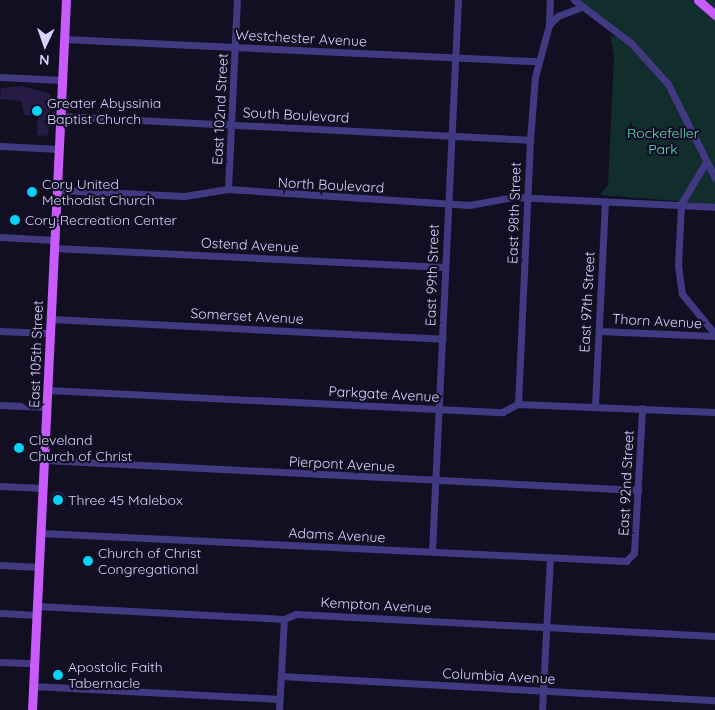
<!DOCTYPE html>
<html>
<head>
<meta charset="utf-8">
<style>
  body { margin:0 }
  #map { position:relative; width:715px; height:710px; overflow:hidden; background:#130f23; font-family:Quicksand,sans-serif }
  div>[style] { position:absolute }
  .green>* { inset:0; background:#122d2d }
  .building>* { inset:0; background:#251b44 }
  .round { border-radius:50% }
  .minor>* { height:7px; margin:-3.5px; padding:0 3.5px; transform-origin:3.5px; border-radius:3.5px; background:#413a82 }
  .major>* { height:9px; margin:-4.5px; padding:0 4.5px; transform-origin:4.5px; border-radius:4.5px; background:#c85bfc }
  .dots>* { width:14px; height:14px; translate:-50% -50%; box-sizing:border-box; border:2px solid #130f23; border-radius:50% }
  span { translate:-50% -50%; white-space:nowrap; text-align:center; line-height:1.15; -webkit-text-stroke:4.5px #130f23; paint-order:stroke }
  .street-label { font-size:14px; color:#d9d2fe }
  .poi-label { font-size:14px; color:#d9d2fe }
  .left { translate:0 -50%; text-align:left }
  .park-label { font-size:14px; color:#5fddc4 }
  .north { position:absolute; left:20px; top:20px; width:50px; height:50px; -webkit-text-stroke:4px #130f23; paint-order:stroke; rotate:183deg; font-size:14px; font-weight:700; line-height:20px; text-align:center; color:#d9d2fe }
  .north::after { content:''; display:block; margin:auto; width:18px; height:22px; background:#d9d2fe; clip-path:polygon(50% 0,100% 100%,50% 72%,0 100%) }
</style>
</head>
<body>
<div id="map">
  <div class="green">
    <div style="clip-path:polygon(578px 0,715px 0,715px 204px,600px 195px,608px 185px,614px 56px,610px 34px,615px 37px,616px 32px)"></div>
  </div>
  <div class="building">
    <div style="clip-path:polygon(22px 86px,51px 94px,48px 136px,37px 135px,38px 116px,24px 115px,21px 101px,0 99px,1px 88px)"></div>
    <div class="round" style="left:50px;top:491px;width:16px;height:16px"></div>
  </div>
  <div class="minor">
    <div style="left:574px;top:0;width:71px;rotate:37deg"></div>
    <div style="left:631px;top:43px;width:55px;rotate:47.9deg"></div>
    <div style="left:668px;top:84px;width:105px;rotate:63.4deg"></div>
    <div style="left:549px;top:25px;width:13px;rotate:-45deg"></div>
    <div style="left:558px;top:16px;width:26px;rotate:-21deg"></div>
    <div style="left:64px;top:39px;width:474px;rotate:2.7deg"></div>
    <div style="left:0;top:77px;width:62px;rotate:2.8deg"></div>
    <div style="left:60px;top:116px;width:471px;rotate:2.9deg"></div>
    <div style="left:0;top:146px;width:59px;rotate:2.9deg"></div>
    <div style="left:706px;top:162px;width:49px;rotate:120.8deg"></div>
    <div style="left:681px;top:204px;width:62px;rotate:92.8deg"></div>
    <div style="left:678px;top:266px;width:28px;rotate:82deg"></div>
    <div style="left:682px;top:294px;width:52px;rotate:50.5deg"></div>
    <div style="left:228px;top:189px;width:189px;rotate:-87.3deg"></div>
    <div style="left:57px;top:190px;width:127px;rotate:2.7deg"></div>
    <div style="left:184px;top:196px;width:45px;rotate:-9deg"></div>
    <div style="left:228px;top:189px;width:242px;rotate:3.8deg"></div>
    <div style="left:469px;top:205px;width:46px;rotate:-10.1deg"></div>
    <div style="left:514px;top:197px;width:201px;rotate:2.8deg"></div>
    <div style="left:0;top:237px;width:55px;rotate:3.1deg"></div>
    <div style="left:54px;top:248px;width:391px;rotate:2.8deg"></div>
    <div style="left:51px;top:319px;width:392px;rotate:2.9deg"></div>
    <div style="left:0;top:331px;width:50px;rotate:2.3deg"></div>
    <div style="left:599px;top:331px;width:116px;rotate:2.5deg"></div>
    <div style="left:48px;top:390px;width:455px;rotate:2.8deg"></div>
    <div style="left:502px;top:412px;width:18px;rotate:-27deg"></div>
    <div style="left:518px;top:404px;width:197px;rotate:2.3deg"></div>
    <div style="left:518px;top:404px;width:264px;rotate:-87.4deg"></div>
    <div style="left:530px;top:140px;width:63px;rotate:-85.5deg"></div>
    <div style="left:535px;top:77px;width:54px;rotate:-74.9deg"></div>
    <div style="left:549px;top:25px;width:25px;rotate:-88deg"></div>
    <div style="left:0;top:405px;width:47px;rotate:2.4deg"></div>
    <div style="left:595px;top:405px;width:204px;rotate:-87.2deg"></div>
    <div style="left:45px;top:460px;width:594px;rotate:2.9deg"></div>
    <div style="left:0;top:486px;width:43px;rotate:2.7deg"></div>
    <div style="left:41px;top:533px;width:586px;rotate:2.74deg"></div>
    <div style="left:626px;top:561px;width:11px;rotate:-45deg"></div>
    <div style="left:634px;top:553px;width:145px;rotate:-86.8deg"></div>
    <div style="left:432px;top:551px;width:552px;rotate:-87.3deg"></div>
    <div style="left:0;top:565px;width:39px;rotate:3deg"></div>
    <div style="left:37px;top:606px;width:247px;rotate:3deg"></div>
    <div style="left:284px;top:619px;width:13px;rotate:-23deg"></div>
    <div style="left:296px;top:614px;width:420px;rotate:3deg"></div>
    <div style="left:0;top:613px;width:37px;rotate:3deg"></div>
    <div style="left:0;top:662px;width:33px;rotate:2deg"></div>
    <div style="left:281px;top:676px;width:435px;rotate:3.2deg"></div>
    <div style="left:33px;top:686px;width:247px;rotate:3deg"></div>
    <div style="left:279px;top:710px;width:91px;rotate:-86.9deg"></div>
    <div style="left:542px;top:710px;width:152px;rotate:-87deg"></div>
  </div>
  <div class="major">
    <div style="left:698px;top:0;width:23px;rotate:41deg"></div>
    <div style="left:32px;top:710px;width:711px;rotate:-87.26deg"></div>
  </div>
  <div class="dots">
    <div style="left:37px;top:111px;background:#04d3f7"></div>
    <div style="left:32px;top:192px;background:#04d3f7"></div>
    <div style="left:15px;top:220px;background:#04d3f7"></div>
    <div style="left:19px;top:448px;background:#04d3f7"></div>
    <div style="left:58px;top:500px;background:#04d3f7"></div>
    <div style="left:88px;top:561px;background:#04d3f7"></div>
    <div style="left:58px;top:675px;background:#04d3f7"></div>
  </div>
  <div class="street-label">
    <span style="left:301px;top:38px;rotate:3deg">Westchester Avenue</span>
    <span style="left:220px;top:109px;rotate:-87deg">East 102nd Street</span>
    <span style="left:296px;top:115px;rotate:3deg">South Boulevard</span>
    <span style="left:331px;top:185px;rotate:3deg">North Boulevard</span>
    <span style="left:514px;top:213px;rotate:-88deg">East 98th Street</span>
    <span style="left:250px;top:245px;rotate:3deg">Ostend Avenue</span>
    <span style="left:432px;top:275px;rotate:-88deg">East 99th Street</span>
    <span style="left:587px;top:302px;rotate:-87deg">East 97th Street</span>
    <span style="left:247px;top:316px;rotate:3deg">Somerset Avenue</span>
    <span style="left:657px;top:321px;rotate:3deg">Thorn Avenue</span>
    <span style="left:36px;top:354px;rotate:-88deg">East 105th Street</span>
    <span style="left:384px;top:394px;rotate:3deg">Parkgate Avenue</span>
    <span style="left:342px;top:464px;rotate:3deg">Pierpont Avenue</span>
    <span style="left:626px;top:483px;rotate:-87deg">East 92nd Street</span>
    <span style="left:337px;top:535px;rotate:3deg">Adams Avenue</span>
    <span style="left:376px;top:605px;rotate:3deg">Kempton Avenue</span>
    <span style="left:499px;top:676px;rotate:3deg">Columbia Avenue</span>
  </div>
  <div class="poi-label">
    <span class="left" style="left:47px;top:111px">Greater Abyssinia<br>Baptist Church</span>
    <span class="left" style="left:42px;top:192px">Cory United<br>Methodist Church</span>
    <span class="left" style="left:25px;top:220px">Cory Recreation Center</span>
    <span class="left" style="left:29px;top:448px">Cleveland<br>Church of Christ</span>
    <span class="left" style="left:68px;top:500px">Three 45 Malebox</span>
    <span class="left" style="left:98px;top:561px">Church of Christ<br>Congregational</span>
    <span class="left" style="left:68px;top:675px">Apostolic Faith<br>Tabernacle</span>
  </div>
  <div class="park-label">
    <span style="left:663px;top:141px">Rockefeller<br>Park</span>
  </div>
  <div class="north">N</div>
</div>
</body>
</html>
